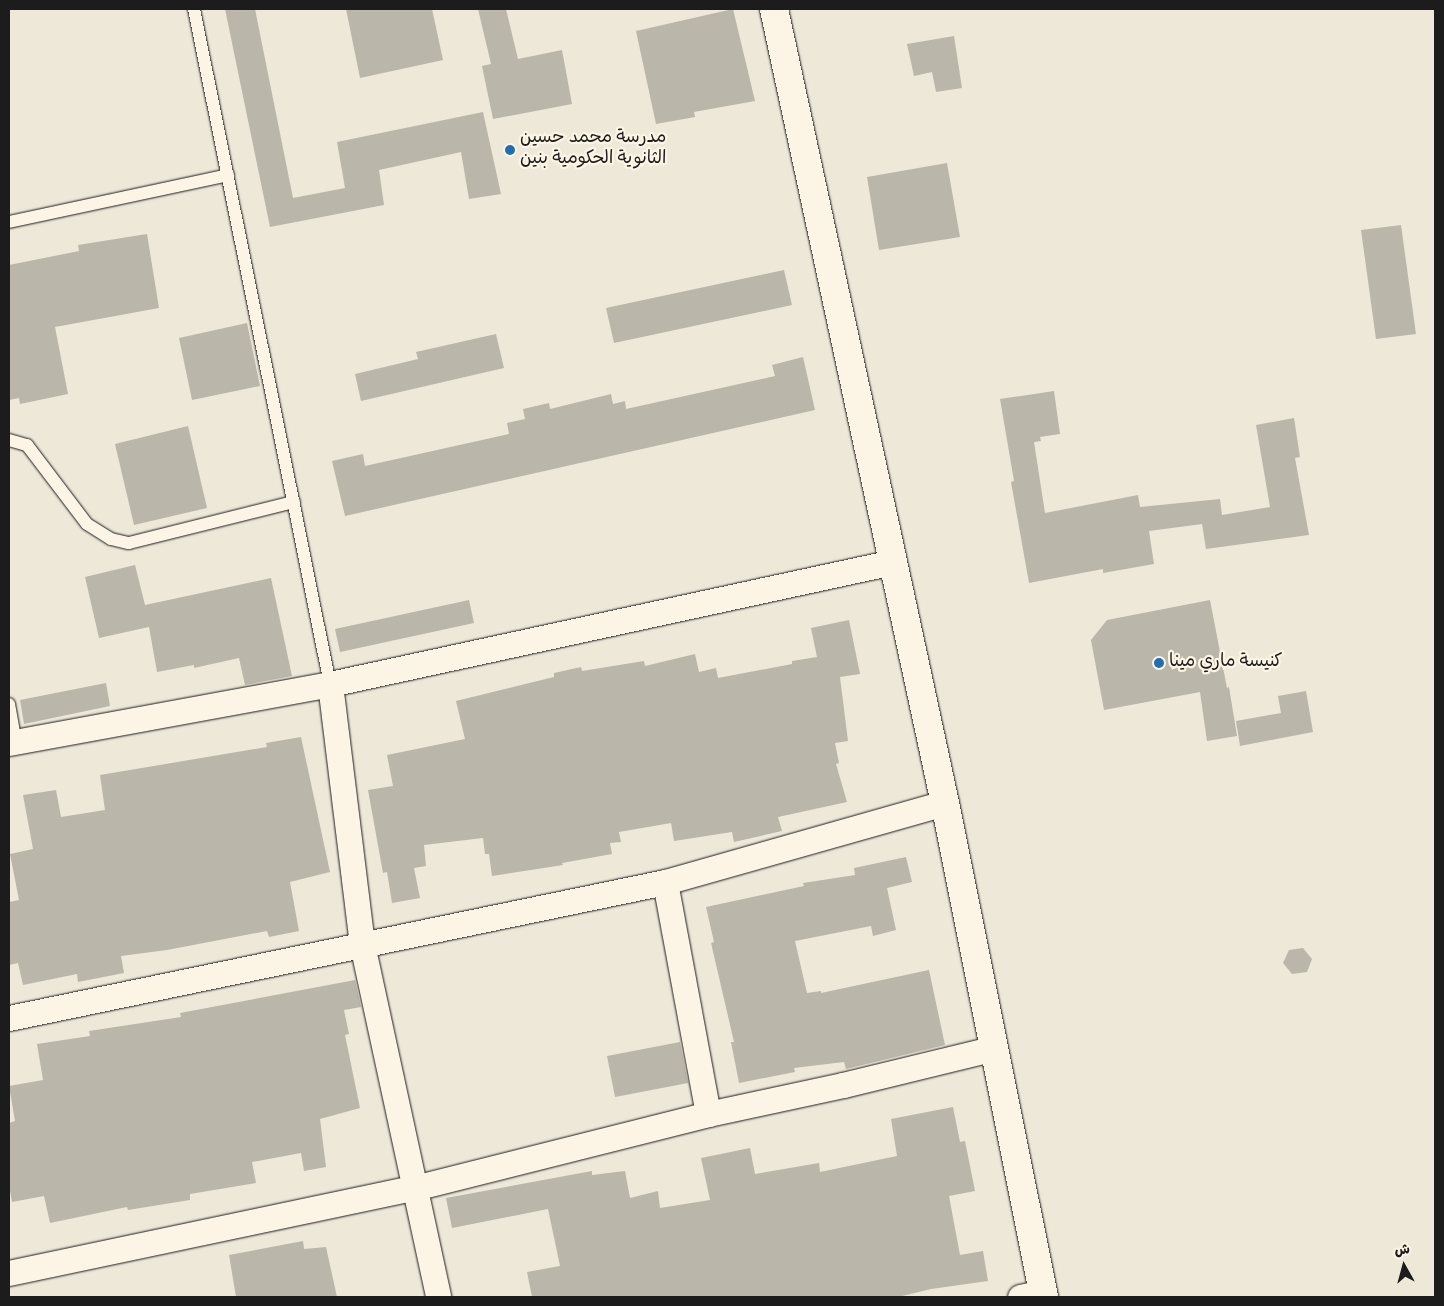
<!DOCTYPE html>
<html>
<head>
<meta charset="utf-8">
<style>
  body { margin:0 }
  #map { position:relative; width:1444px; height:1306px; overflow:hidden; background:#eee8d9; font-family:Dekko,"Playpen Sans Arabic",sans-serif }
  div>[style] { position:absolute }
  .building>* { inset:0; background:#bab6aa }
  .roads { filter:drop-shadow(0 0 1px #1c1c1c) drop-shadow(0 0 1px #1c1c1c) }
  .lane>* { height:12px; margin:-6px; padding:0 6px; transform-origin:6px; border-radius:6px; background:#fcf5e5 }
  .street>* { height:25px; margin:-12.5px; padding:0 12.5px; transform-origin:12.5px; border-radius:12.5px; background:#fcf5e5 }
  .secondary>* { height:28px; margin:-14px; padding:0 14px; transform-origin:14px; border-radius:14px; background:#fcf5e5 }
  .dots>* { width:14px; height:14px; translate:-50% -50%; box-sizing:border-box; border:2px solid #fcf5e5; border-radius:50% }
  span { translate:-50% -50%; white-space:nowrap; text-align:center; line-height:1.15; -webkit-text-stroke:4.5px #fcf5e5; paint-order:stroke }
  .poi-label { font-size:18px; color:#1c1c1c }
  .left { translate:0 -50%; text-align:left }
  .frame { position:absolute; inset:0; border:10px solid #1c1c1c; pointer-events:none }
  .north { position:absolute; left:1379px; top:1241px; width:50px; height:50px; -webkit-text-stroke:4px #fcf5e5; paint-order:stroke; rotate:353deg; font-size:14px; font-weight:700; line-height:20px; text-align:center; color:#1c1c1c }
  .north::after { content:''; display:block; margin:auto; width:18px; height:22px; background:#1c1c1c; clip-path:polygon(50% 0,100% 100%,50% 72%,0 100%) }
</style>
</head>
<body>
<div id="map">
  <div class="building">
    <div style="clip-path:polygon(225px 9px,255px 9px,293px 198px,345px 188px,337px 142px,483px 112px,501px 194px,469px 199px,461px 152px,379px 170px,384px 205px,270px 227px)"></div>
    <div style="clip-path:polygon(346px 9px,432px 9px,443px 60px,360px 78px)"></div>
    <div style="clip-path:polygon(478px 9px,506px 9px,518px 59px,562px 50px,572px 104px,493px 119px,482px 66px,491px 64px)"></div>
    <div style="clip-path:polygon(733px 9px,755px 101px,694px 112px,695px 117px,656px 124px,636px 31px)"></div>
    <div style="clip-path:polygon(954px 36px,962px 88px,936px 92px,932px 72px,914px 76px,907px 44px)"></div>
    <div style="clip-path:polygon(947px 163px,960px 237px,879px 250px,867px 177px)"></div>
    <div style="clip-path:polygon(1401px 225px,1416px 334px,1376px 339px,1361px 230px)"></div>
    <div style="clip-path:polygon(147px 234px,159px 308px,55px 327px,68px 394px,20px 404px,19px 398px,9px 400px,9px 265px,79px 251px,78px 245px)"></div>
    <div style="clip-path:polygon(784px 270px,792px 305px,614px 343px,606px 308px)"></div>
    <div style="clip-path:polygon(247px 323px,260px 386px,192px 400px,179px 338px)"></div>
    <div style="clip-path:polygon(496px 334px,504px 368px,361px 401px,355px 374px,418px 359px,416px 352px)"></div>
    <div style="clip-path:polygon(803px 357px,815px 410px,345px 516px,332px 461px,363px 454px,365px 466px,509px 434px,507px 423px,525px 419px,523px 409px,549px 403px,550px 409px,611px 394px,613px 404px,625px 401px,626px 409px,775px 376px,772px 365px)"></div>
    <div style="clip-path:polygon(1054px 391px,1060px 434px,1040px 437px,1041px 441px,1034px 442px,1045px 513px,1138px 495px,1140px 507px,1220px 499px,1222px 515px,1270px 507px,1256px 425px,1294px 418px,1300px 457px,1295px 458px,1309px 535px,1206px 549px,1202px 524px,1149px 531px,1154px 564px,1103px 573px,1103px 569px,1029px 583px,1011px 482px,1014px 481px,1000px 399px)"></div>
    <div style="clip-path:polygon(188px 426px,207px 508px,134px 525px,115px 444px)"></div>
    <div style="clip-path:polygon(135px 565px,145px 605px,271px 578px,292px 676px,245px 685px,239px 658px,194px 668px,194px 665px,157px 672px,149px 627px,99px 638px,85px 577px)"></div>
    <div style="clip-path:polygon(469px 600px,474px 623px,340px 652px,335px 629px)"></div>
    <div style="clip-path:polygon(1210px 600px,1227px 688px,1229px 687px,1237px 736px,1207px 741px,1200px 692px,1104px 710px,1091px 640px,1107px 620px)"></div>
    <div style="clip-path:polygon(849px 620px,860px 674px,840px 677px,848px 741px,835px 743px,839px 763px,836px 764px,847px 802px,778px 817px,782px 831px,734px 842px,732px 832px,674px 841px,671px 823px,619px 832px,621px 842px,610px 843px,612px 854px,562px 863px,563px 865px,492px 876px,489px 854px,485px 854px,483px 838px,424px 845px,426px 866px,414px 868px,420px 898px,392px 903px,387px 872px,383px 873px,368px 790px,393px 786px,387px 755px,465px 739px,456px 701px,554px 677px,554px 673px,581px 667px,582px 671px,644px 661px,645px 666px,695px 654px,699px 672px,716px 668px,718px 678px,792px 664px,792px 661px,817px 657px,811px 628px)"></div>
    <div style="clip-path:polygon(106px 683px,110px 706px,24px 724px,20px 700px)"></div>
    <div style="clip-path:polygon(1306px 691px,1313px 732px,1240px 746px,1236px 721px,1281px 713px,1278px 696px)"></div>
    <div style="clip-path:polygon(301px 737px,330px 872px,290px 882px,299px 931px,269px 937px,267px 931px,167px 950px,121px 956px,124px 973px,78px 982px,77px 974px,23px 985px,18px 963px,9px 965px,9px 902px,19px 900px,10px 854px,33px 849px,23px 795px,56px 790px,61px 817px,105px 810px,100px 775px,267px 747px,266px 743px)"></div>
    <div style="clip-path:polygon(906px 857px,912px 882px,887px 888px,896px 930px,873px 936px,871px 926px,795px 941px,807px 993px,821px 991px,821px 993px,929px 970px,945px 1045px,846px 1069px,844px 1062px,794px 1068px,795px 1072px,739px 1083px,731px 1042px,734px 1042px,711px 943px,714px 942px,706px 907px,804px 886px,803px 883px,855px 875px,854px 868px)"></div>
    <div style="clip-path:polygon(1303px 948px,1312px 959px,1307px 972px,1292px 974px,1283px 963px,1289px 950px)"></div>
    <div style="clip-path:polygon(355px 980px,361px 1007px,344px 1010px,349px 1034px,345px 1035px,360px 1108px,320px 1119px,326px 1167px,304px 1171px,301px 1153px,252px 1162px,256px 1183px,190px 1194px,190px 1200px,128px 1210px,127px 1207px,50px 1223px,44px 1196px,12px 1202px,9px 1185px,9px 1123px,15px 1121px,9px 1086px,43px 1080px,37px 1044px,90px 1036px,89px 1031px,181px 1017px,180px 1013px)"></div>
    <div style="clip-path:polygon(680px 1042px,688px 1083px,615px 1097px,607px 1056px)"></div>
    <div style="clip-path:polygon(953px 1107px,960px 1142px,965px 1141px,975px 1191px,949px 1196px,960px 1255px,983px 1251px,988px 1281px,931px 1289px,898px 1297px,532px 1297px,527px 1272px,560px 1266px,548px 1209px,452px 1228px,446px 1198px,592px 1171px,592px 1175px,625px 1171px,630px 1198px,658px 1191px,660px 1208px,710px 1200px,701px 1158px,750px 1148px,755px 1174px,819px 1163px,820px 1172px,897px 1156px,891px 1119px)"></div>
    <div style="clip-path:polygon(303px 1241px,304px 1249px,326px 1247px,337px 1297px,236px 1297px,229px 1255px)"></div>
  </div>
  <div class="roads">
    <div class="lane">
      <div style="left:194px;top:9px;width:689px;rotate:78.61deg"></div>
      <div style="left:9px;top:222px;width:224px;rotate:-12.1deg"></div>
      <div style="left:9px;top:440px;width:19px;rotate:16deg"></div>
      <div style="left:27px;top:445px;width:99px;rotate:52.8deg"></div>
      <div style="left:87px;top:524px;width:28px;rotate:32deg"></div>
      <div style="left:111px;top:539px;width:18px;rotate:13deg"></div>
      <div style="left:129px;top:543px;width:170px;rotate:-14deg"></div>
      <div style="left:9px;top:704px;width:39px;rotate:80deg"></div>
    </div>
    <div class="street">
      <div style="left:330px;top:684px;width:262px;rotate:83deg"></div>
      <div style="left:362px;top:944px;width:361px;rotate:77.8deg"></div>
      <div style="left:9px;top:743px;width:326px;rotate:-10.4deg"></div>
      <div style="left:330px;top:684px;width:576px;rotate:-12.23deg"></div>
      <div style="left:665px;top:882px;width:236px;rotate:79.5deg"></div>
      <div style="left:9px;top:1018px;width:670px;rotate:-11.71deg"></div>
      <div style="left:665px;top:882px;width:291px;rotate:-15.8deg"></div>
      <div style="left:9px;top:1273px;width:414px;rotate:-11.9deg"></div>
      <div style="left:414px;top:1188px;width:303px;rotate:-14.1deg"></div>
      <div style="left:708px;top:1114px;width:138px;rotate:-12.1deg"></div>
      <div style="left:843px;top:1085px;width:156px;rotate:-13.7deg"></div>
      <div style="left:1020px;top:1297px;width:24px;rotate:-12deg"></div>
    </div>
    <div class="secondary">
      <div style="left:774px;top:9px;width:812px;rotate:77.85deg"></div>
      <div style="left:945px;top:803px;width:504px;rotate:78.67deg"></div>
    </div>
  </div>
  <div class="dots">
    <div style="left:510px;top:150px;background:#1f6fb2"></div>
    <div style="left:1159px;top:663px;background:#1f6fb2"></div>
  </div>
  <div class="poi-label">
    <span class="left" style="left:520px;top:150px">مدرسة محمد حسين<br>الثانوية الحكومية بنين</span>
    <span class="left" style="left:1169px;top:663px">كنيسة ماري مينا</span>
  </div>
  <div class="frame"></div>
  <div class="north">ش</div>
</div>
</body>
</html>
